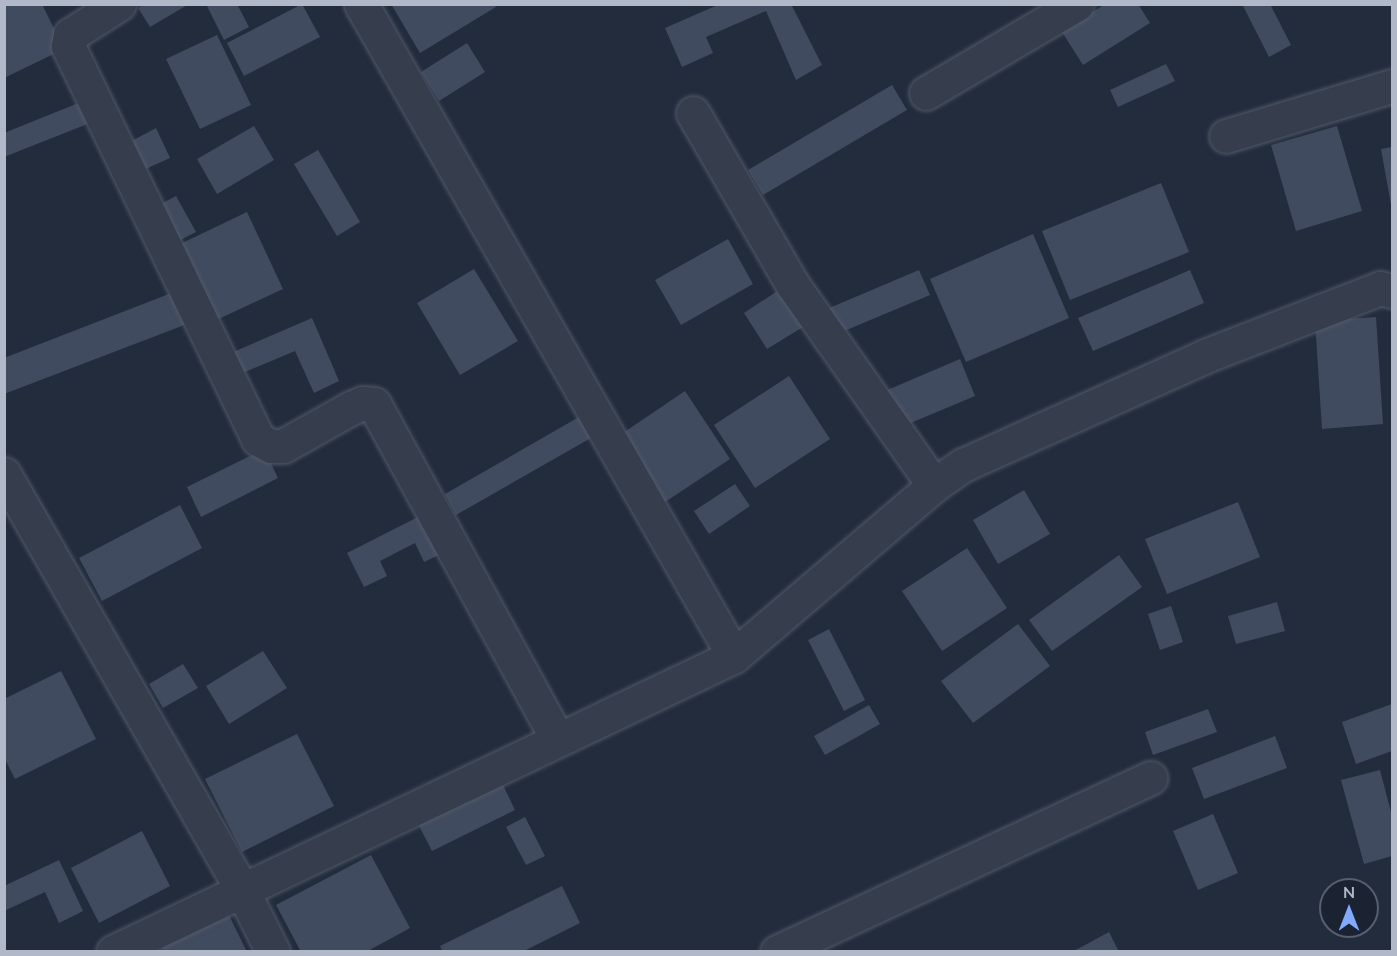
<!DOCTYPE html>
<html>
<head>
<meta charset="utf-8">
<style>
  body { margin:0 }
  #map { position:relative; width:1397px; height:956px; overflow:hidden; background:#222c3d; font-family:Mulish,sans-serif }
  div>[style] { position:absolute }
  .building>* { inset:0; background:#414b60 }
  .roads { filter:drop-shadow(0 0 2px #515968) drop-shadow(0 0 2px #515968) }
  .minor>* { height:33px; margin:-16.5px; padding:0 16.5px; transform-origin:16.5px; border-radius:16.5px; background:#363e4d }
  span { translate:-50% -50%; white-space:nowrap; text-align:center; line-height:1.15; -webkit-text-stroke:6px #1b2332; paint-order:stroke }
  .frame { position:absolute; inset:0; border:6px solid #b1b9c9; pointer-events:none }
  .north { position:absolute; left:1319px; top:878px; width:60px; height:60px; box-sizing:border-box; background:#1b2332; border:2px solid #575f6e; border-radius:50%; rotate:0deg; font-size:16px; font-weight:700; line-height:24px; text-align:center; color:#b1b9c9 }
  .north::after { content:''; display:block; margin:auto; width:21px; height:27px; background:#82a9fd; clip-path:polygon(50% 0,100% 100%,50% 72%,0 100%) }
</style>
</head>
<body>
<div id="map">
  <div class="building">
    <div style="clip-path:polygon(4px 4px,42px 4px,64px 49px,4px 78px)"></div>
    <div style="clip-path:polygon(144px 4px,189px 4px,150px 27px,138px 8px)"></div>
    <div style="clip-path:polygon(206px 4px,237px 4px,249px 27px,224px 40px)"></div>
    <div style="clip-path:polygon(302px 4px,320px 37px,244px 76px,227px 43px)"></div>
    <div style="clip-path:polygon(391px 4px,494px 4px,496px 7px,420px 53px)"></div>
    <div style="clip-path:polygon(720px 4px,791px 4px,822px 65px,796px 80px,766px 11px,706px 37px,713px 53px,682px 67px,665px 28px)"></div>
    <div style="clip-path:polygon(1105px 4px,1138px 4px,1150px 23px,1083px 65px,1062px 32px)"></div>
    <div style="clip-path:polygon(1242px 4px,1270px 4px,1291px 45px,1269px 57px)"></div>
    <div style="clip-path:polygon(217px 35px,251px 105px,200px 129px,166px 59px)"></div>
    <div style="clip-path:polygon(467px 43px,485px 72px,439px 101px,421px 72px)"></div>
    <div style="clip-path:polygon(1166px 64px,1175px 81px,1118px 107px,1110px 90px)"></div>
    <div style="clip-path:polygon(892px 85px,907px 110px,763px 195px,748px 170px)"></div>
    <div style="clip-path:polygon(81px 102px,90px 123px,4px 157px,4px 133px)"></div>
    <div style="clip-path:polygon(254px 126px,274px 160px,217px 194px,197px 159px)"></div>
    <div style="clip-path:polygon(1337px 126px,1362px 211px,1296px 231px,1271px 145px)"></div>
    <div style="clip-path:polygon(156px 128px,170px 158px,141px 171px,128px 143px)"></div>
    <div style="clip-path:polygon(1392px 147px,1392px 205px,1391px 205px,1381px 149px)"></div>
    <div style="clip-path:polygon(318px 150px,360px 222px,337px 236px,294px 164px)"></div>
    <div style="clip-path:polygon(1161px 183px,1189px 252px,1070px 300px,1042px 231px)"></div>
    <div style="clip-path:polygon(176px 196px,196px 232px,172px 244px,153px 208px)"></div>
    <div style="clip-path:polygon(247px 212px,283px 289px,210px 323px,174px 247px)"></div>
    <div style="clip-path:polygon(1033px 234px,1069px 318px,966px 362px,930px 279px)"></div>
    <div style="clip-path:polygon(728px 239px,753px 284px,681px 325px,655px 280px)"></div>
    <div style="clip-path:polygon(474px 269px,518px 341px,460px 375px,417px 303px)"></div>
    <div style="clip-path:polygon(919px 270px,930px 295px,837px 334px,827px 309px)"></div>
    <div style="clip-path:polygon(1190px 270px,1204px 303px,1093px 351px,1078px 318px)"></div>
    <div style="clip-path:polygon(779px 290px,803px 327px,767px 349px,744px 313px)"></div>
    <div style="clip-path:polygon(174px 292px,187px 324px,4px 394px,4px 358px)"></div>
    <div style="clip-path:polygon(1376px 317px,1383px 424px,1322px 429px,1315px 321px)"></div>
    <div style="clip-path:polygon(312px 318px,339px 381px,314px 393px,295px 351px,240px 374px,231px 353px)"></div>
    <div style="clip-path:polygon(960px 359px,975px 396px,901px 427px,885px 391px)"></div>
    <div style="clip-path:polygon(789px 376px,830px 439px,755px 488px,714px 425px)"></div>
    <div style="clip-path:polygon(685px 391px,730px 459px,662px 504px,617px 437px)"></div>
    <div style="clip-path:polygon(579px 417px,591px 438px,456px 515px,445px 494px)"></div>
    <div style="clip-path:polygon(264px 449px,278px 478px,201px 517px,187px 487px)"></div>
    <div style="clip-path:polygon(735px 484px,750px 506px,709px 534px,694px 511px)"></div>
    <div style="clip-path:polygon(1024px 490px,1050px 534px,998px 564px,973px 520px)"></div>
    <div style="clip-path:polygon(1238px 502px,1260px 557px,1167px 594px,1145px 539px)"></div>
    <div style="clip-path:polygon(180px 505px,202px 548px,102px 601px,79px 558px)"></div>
    <div style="clip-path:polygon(422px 515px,441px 554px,424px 562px,415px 543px,380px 561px,387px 576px,364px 587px,347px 553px)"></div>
    <div style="clip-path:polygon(967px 548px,1007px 608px,942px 651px,902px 591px)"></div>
    <div style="clip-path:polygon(1119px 555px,1142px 587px,1052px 651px,1029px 620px)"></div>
    <div style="clip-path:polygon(1277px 602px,1285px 631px,1236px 644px,1228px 616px)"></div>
    <div style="clip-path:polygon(1171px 606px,1183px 642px,1160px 650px,1148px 614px)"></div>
    <div style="clip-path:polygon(1018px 624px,1050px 666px,973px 723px,941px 681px)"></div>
    <div style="clip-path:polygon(829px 629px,865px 700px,844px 711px,808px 640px)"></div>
    <div style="clip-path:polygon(263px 651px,287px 688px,229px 724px,206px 686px)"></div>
    <div style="clip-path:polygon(183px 664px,198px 688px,163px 708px,149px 684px)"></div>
    <div style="clip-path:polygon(61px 671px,96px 739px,15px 779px,4px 757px,4px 699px)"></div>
    <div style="clip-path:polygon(1392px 704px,1392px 751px,1356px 764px,1342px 722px)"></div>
    <div style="clip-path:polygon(869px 705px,880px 724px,825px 755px,814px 736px)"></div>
    <div style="clip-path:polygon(1208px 709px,1217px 732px,1153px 755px,1145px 732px)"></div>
    <div style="clip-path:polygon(297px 734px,334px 806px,242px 852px,205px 779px)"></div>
    <div style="clip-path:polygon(1275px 736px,1287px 768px,1204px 799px,1192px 768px)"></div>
    <div style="clip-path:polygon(1380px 770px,1392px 816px,1392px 856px,1364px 864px,1341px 780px)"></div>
    <div style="clip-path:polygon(502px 783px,515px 810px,432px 851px,418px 824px)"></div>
    <div style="clip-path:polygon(1213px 814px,1238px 873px,1198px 890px,1173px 831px)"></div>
    <div style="clip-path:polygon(525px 817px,545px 856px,526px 865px,506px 827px)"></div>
    <div style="clip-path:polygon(142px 831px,170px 886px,99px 923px,71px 868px)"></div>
    <div style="clip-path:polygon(371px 855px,410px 928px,366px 952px,301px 952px,276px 905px)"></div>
    <div style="clip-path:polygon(59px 860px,83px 911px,59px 923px,45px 892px,4px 911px,4px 886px)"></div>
    <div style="clip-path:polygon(562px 886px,580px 923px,522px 952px,443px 952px,440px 946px)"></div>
    <div style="clip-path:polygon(227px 911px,247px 952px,164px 952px,161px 944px)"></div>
    <div style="clip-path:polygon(1109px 932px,1119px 952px,1072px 952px)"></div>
  </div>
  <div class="roads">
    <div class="minor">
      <div style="left:119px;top:4px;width:58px;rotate:147.7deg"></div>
      <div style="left:70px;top:35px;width:11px;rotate:100deg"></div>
      <div style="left:68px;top:46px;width:437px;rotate:64.2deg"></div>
      <div style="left:258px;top:439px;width:15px;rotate:28deg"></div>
      <div style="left:271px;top:446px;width:12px"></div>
      <div style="left:283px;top:446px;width:78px;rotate:-29.2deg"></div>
      <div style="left:351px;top:408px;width:13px;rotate:-23deg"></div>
      <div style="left:363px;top:403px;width:11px;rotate:5deg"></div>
      <div style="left:374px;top:404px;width:381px;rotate:61.3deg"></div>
      <div style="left:361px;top:4px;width:751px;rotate:60.23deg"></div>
      <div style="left:926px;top:93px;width:175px;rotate:-30.5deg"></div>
      <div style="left:693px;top:113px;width:198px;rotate:59.9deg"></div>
      <div style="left:792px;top:284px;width:246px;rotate:54.8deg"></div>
      <div style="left:1226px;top:136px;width:173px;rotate:-16.8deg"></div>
      <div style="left:4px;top:474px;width:479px;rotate:60.2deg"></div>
      <div style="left:242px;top:890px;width:69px;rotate:63.4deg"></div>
      <div style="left:113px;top:952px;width:688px;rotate:-25.48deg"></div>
      <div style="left:734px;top:656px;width:263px;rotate:-40.5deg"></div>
      <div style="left:934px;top:485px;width:35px;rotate:-35deg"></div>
      <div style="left:963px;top:465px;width:265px;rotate:-24.2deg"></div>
      <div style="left:1205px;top:356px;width:188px;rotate:-21.2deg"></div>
      <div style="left:1380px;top:288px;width:12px;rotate:14deg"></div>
      <div style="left:777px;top:952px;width:412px;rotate:-25deg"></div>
    </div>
  </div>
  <div class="frame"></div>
  <div class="north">N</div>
</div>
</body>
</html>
